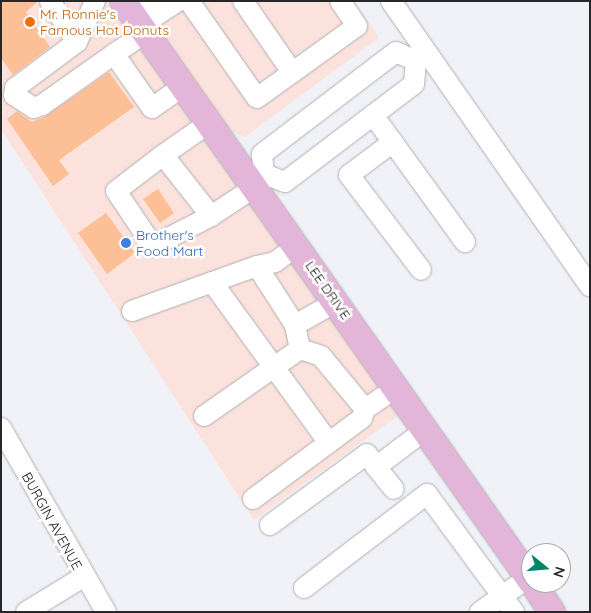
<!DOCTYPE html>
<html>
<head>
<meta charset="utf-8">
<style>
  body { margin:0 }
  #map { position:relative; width:591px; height:613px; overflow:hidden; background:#f1f2f7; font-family:Quicksand,sans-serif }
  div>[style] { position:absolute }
  .commercial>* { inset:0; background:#fce2dc }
  .building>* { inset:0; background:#fcbf96 }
  .roads { filter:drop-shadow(0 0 1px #afb0b4) drop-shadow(0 0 1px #afb0b4) }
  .minor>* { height:20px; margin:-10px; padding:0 10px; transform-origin:10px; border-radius:10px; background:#fff }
  .major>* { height:26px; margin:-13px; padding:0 13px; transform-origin:13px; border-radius:13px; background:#e2b5d9 }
  .dots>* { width:14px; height:14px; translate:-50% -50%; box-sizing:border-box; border:2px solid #fff; border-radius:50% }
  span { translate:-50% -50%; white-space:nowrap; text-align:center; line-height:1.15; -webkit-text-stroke:5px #fff; paint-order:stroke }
  .food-label { font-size:14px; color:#c56008 }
  .left { translate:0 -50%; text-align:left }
  .shop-label { font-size:14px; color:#366cbe }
  .street-label { font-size:14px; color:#272728 }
  .frame { position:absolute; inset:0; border:2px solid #272728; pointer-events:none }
  .north { position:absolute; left:521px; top:543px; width:50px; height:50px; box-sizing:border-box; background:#fff; border:1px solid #a9a9a9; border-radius:50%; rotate:107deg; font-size:14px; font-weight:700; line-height:20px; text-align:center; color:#272728 }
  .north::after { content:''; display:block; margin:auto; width:18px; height:22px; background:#008568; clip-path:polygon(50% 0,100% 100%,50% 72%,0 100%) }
</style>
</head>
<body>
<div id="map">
  <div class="commercial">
    <div style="clip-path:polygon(1px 1px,106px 1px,399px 415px,254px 520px,1px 129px)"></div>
    <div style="clip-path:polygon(135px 1px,354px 1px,379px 38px,245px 137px,228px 130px)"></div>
  </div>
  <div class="building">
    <div style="clip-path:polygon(1px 1px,38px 1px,26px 12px,50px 47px,13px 75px,1px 58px)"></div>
    <div style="clip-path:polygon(109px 72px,134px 107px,59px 160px,69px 174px,53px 186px,7px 119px,17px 111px,32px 122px,46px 116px)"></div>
    <div style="clip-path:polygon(158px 189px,174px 213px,160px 223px,143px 199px)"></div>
    <div style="clip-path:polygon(106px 213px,135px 253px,107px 274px,78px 233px)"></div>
  </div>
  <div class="roads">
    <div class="minor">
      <div style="left:50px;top:1px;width:49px;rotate:56.6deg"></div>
      <div style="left:95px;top:1px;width:45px;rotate:113.7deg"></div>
      <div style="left:77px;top:42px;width:77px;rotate:143.4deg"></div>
      <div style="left:15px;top:88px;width:7px;rotate:98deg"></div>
      <div style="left:14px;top:95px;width:24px;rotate:33deg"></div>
      <div style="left:34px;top:108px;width:9px;rotate:-21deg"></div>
      <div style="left:42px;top:105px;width:88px;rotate:-35.3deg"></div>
      <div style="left:189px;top:1px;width:118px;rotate:55deg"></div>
      <div style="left:257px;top:98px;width:123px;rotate:-35.8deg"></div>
      <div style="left:357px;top:26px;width:30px;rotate:-124deg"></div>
      <div style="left:243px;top:1px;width:86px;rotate:55.4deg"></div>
      <div style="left:391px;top:1px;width:348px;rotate:55.1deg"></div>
      <div style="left:131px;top:13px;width:22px;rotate:-34deg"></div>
      <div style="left:140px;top:26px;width:45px;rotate:-33.3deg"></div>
      <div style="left:145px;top:33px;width:37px;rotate:146deg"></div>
      <div style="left:114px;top:54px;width:66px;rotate:54.9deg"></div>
      <div style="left:152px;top:108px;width:38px;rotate:-35deg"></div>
      <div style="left:396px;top:52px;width:22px;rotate:24deg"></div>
      <div style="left:416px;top:61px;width:23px;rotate:95deg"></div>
      <div style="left:414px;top:84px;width:162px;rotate:142.8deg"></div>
      <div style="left:285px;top:182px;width:22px;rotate:-159deg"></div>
      <div style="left:264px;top:174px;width:20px;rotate:-96deg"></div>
      <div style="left:262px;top:154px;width:168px;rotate:-37.3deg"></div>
      <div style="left:373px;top:115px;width:157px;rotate:54.1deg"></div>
      <div style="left:209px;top:123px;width:56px;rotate:145.2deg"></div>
      <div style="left:163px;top:155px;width:78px;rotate:51.8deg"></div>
      <div style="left:211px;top:216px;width:53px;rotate:-33.4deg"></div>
      <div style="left:393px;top:142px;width:55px;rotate:143.1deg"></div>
      <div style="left:349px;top:175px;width:119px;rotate:52.8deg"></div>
      <div style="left:163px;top:155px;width:59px;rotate:142.5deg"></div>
      <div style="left:116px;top:191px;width:66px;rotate:56.1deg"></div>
      <div style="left:153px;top:246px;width:65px;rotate:-27.3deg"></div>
      <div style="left:297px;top:246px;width:27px;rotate:144deg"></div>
      <div style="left:275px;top:262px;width:18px;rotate:167deg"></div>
      <div style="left:257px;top:266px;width:70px;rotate:57.2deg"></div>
      <div style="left:295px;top:325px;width:47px;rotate:-29.3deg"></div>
      <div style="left:212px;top:282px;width:199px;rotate:54deg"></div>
      <div style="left:132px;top:311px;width:133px;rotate:-19.8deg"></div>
      <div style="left:300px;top:349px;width:22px;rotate:18deg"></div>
      <div style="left:321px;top:356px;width:69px;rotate:50.3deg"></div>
      <div style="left:365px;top:409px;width:37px;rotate:-34deg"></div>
      <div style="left:204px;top:416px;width:117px;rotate:-34.9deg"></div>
      <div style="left:300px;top:349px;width:25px;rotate:-102deg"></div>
      <div style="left:1px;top:428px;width:212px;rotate:60.3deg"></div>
      <div style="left:376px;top:467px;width:28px;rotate:51deg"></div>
      <div style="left:253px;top:499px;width:136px;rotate:-36.6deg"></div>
      <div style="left:362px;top:418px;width:9px;rotate:-72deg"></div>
      <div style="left:270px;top:525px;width:120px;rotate:-36.2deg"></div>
      <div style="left:367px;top:454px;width:16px;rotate:55deg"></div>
      <div style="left:376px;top:467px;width:61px;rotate:-37.1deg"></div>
      <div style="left:304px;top:588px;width:155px;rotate:-37.4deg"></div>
      <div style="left:427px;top:494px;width:147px;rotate:53.6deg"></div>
      <div style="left:26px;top:612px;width:67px;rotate:-31.6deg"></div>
      <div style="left:480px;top:612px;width:60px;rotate:-35.5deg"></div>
    </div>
    <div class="major">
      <div style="left:123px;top:1px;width:709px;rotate:54.88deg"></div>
      <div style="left:533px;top:583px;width:35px;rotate:57deg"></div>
    </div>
  </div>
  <div class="dots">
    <div style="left:30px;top:22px;background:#e8710a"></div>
    <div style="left:126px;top:243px;background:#3f7fe0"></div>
  </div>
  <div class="food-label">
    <span class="left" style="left:40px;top:22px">Mr. Ronnie's<br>Famous Hot Donuts</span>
  </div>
  <div class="shop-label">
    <span class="left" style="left:136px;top:243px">Brother's<br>Food Mart</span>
  </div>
  <div class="street-label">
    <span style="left:328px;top:290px;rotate:55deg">LEE DRIVE</span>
    <span style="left:52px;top:521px;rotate:61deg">BURGIN AVENUE</span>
  </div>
  <div class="frame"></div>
  <div class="north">N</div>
</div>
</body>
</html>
